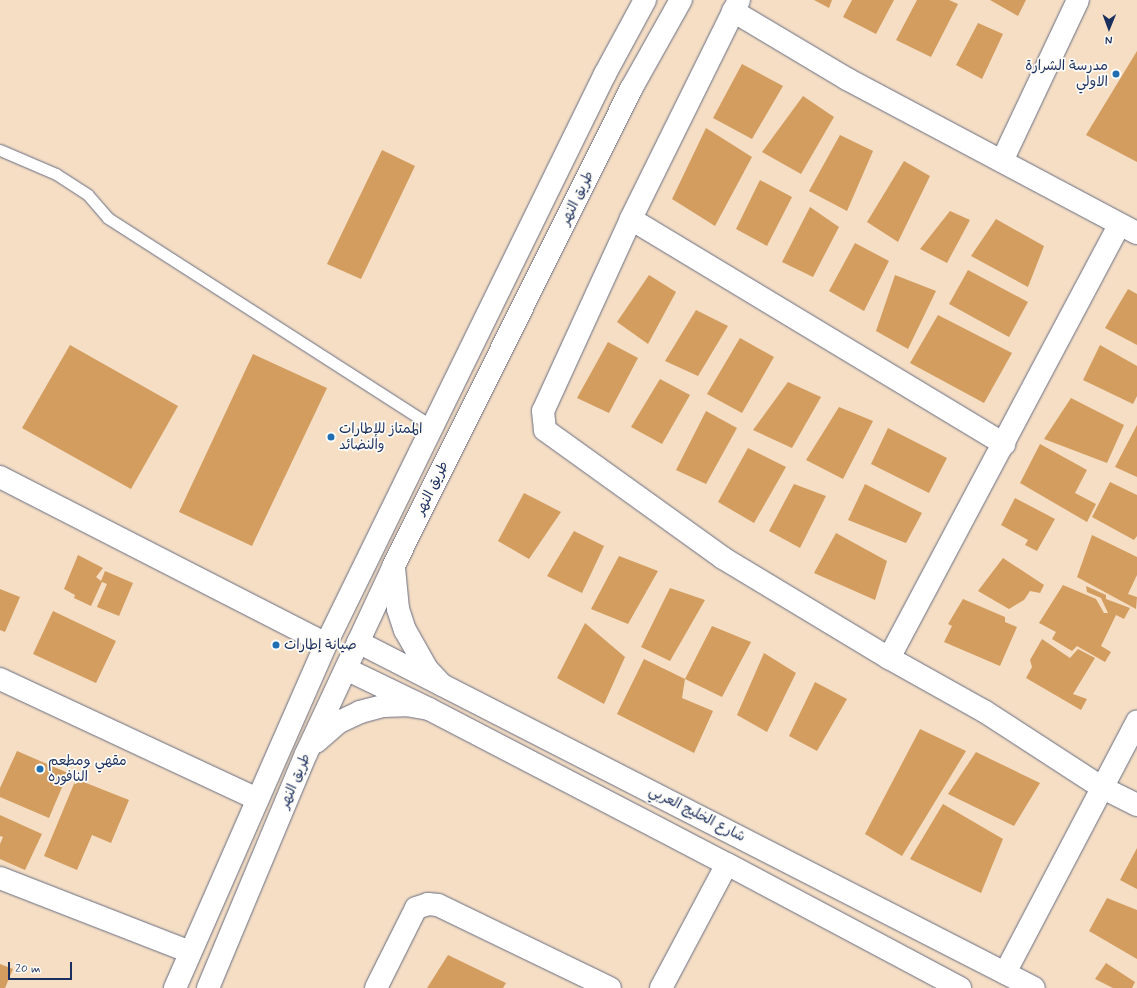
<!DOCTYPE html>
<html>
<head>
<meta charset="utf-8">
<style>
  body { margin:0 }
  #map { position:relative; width:1137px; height:988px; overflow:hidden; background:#f5dec4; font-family:Mynerve,"Playpen Sans Arabic",sans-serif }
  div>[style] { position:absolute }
  .building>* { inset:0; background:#d39d5f }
  .roads { filter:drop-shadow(0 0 1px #676c82) drop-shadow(0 0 1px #676c82) }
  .lane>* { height:11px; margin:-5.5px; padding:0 5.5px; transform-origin:5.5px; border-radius:5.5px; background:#fff }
  .street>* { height:22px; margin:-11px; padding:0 11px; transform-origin:11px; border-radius:11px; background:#fff }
  .secondary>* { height:22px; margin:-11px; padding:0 11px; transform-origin:11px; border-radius:11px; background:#fff }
  .primary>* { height:22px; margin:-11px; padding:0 11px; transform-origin:11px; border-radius:11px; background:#fff }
  .dots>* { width:11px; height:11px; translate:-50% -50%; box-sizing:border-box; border:2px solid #fdfcf7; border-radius:50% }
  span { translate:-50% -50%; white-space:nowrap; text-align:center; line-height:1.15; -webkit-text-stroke:3.5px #fdfcf7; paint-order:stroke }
  .poi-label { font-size:14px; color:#1b2f5e }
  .right { translate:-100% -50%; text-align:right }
  .left { translate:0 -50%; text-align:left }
  .street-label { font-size:14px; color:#1b2f5e }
  .north { position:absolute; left:1089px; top:8px; width:40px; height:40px; -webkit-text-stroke:3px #fdfcf7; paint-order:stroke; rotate:181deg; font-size:11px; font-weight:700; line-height:16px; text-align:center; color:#1b2f5e }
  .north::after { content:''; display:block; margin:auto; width:14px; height:18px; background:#1b2f5e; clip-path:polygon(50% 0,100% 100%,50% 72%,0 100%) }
  .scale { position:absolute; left:8px; top:962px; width:64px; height:18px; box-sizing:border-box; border:2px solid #1b2f5e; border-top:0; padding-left:5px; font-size:12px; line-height:14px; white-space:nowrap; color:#1b2f5e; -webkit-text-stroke:3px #fdfcf7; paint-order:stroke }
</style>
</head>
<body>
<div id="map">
  <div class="building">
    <div style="clip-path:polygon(814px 0,832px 0,829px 8px)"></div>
    <div style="clip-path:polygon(852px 0,894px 0,876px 34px,843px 17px)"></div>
    <div style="clip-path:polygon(917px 0,949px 0,958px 4px,931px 57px,896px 40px)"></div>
    <div style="clip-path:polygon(990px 0,1026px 0,1018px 16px)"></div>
    <div style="clip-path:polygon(978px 23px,1003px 34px,982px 79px,956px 65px)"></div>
    <div style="clip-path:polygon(1137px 51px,1137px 162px,1086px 135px)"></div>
    <div style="clip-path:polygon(742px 64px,783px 86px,752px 139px,713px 118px)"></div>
    <div style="clip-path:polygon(803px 96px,834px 117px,801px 174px,762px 152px)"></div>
    <div style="clip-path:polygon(706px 128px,752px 157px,715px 226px,672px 199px)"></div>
    <div style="clip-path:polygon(840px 135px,873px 151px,847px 211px,809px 191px)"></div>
    <div style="clip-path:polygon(382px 150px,415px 166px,361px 279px,327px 264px)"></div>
    <div style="clip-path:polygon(904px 161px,930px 176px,898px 242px,867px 222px)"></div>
    <div style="clip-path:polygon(760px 180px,792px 197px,767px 246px,736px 229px)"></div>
    <div style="clip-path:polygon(810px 207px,839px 227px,813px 277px,782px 262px)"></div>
    <div style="clip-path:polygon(950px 211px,970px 220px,947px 263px,920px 249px)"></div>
    <div style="clip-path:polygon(996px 219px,1044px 246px,1028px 287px,971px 256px)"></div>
    <div style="clip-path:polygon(855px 243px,889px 261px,864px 311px,829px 291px)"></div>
    <div style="clip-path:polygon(968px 270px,1028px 302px,1009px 337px,949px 304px)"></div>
    <div style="clip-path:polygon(649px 275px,676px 292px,648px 344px,617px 322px)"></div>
    <div style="clip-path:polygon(895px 275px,936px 291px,908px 349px,876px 331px)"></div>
    <div style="clip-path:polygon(1128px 289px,1137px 294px,1137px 345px,1105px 328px)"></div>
    <div style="clip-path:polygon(696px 310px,728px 326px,698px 376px,665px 361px)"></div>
    <div style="clip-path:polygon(938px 315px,1012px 353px,984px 403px,910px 363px)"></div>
    <div style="clip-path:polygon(740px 338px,774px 357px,742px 413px,707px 394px)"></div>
    <div style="clip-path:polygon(608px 342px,638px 358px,609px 413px,577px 398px)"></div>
    <div style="clip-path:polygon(70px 345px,178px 406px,131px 489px,22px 428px)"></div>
    <div style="clip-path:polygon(1100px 345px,1137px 366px,1137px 396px,1133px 404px,1083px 380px)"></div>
    <div style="clip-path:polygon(253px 354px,327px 388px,252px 546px,179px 512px)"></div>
    <div style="clip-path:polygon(660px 379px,690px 395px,662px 444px,631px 427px)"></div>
    <div style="clip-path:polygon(788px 382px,821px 397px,792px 448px,753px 430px)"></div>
    <div style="clip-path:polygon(1071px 398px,1124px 425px,1107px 463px,1044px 439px)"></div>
    <div style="clip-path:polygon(839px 407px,873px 421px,843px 479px,806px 460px)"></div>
    <div style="clip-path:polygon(706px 411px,737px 428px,706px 484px,676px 470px)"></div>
    <div style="clip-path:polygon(1137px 425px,1137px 477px,1115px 467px)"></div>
    <div style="clip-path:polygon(888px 428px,947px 458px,929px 493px,871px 464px)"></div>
    <div style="clip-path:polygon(1040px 444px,1087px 470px,1075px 493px,1096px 504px,1087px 522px,1020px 483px)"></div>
    <div style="clip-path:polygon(748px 448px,786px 467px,754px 523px,718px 502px)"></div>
    <div style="clip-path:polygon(1110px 482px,1137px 495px,1137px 536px,1134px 540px,1092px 517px)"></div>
    <div style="clip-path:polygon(794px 484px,826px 496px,800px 548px,769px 531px)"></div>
    <div style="clip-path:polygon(865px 484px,922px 513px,906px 543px,848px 520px)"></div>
    <div style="clip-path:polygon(524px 493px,561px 512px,529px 559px,498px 541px)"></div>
    <div style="clip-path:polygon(1015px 498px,1055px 519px,1037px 551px,1025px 545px,1028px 540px,1001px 525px)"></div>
    <div style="clip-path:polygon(574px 531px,604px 546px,582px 593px,547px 576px)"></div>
    <div style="clip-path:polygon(836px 533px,887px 561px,875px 600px,814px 573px)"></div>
    <div style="clip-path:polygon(1092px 535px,1137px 557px,1137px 575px,1128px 594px,1137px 597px,1136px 609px,1077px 577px)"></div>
    <div style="clip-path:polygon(78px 555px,103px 568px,96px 577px,101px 581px,105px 571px,133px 583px,119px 616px,97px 607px,107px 584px,102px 582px,91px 606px,74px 598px,75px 595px,64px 589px)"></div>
    <div style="clip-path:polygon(619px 556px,658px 571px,628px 624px,591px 609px)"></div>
    <div style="clip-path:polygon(1003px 558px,1044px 585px,1040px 593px,1030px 591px,1024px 600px,1009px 609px,978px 591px)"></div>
    <div style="clip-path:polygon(1063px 585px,1096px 599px,1104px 613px,1108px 613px,1101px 598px,1087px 592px,1086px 586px,1106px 595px,1106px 599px,1130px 608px,1124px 619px,1116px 615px,1101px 646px,1111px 652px,1105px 662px,1077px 646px,1072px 651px,1052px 639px,1056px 632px,1039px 623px)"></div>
    <div style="clip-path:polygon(670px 588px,705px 600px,670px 661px,641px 647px)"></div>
    <div style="clip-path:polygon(0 589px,20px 597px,5px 632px,0 630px)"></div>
    <div style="clip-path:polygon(963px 599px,1005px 617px,1005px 622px,1017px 627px,1000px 666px,944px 642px,952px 626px,948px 624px)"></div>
    <div style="clip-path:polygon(53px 611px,116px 641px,96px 683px,33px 654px)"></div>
    <div style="clip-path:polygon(585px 623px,625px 657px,604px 704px,557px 678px)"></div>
    <div style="clip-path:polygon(712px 626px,751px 642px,722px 697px,685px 679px)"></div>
    <div style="clip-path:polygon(1042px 639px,1070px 658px,1078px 649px,1095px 658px,1073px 694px,1087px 699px,1081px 710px,1026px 678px,1032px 667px,1030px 660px)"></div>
    <div style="clip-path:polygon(764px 653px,796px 673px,767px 732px,737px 715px)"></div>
    <div style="clip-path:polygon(644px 659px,685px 679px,682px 698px,713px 711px,694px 753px,617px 714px)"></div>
    <div style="clip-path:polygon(815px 682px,847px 699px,817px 751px,789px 736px)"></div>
    <div style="clip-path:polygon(920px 729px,966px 751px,902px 856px,865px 834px)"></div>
    <div style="clip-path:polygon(17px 751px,68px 773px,49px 818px,0 797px,0 788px)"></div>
    <div style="clip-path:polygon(976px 752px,1040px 783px,1014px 826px,948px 794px)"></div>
    <div style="clip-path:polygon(76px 779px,129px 800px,111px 843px,92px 835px,77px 870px,44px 856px)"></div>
    <div style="clip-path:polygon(943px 804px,1003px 839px,981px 893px,910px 859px)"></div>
    <div style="clip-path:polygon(0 815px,42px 834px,25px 870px,0 859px,0 844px,3px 837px,0 836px)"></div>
    <div style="clip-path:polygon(1137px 848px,1137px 889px,1120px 880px)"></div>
    <div style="clip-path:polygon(1107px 898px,1137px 910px,1137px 959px,1089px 931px)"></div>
    <div style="clip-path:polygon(448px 955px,506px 983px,503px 988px,427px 988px)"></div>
    <div style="clip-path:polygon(1106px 963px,1135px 982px,1132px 988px,1113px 988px,1095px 979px)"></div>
    <div style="clip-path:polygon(0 964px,13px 969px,5px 988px,0 988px)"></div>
  </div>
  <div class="roads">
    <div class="lane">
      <div style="left:0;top:150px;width:61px;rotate:23.2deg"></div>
      <div style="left:56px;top:174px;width:38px;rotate:33deg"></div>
      <div style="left:88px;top:195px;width:30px;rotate:49deg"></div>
      <div style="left:108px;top:218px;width:386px;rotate:32.7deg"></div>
    </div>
    <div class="street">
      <div style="left:739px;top:0;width:244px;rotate:116.3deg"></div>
      <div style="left:631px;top:219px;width:211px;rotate:114.6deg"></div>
      <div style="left:543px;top:411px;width:19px;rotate:84deg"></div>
      <div style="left:545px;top:430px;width:219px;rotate:35.7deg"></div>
      <div style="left:723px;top:558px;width:194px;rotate:31.1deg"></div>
      <div style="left:889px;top:658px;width:109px;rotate:29.2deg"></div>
      <div style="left:984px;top:711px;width:140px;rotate:33deg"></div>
      <div style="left:1101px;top:787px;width:40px;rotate:26.6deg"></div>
      <div style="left:733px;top:11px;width:133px;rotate:30.8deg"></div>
      <div style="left:847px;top:79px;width:328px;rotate:28deg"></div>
      <div style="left:1002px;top:161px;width:178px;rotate:-64.7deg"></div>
      <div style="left:631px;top:219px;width:436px;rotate:31.1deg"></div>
      <div style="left:0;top:477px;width:366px;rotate:27.1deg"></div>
      <div style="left:889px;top:658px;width:490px;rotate:-62deg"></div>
      <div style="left:0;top:679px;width:284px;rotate:25deg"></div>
      <div style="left:0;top:878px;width:204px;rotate:21.3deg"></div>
      <div style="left:1005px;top:973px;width:284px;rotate:-62.3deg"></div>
      <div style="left:376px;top:988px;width:89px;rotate:-63.4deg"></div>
      <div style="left:416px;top:908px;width:13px;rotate:-18deg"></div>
      <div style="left:428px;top:904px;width:10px;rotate:6deg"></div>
      <div style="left:438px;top:905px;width:191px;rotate:25.8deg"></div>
      <div style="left:661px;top:988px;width:140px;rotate:-62deg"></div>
    </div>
    <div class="secondary">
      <div style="left:358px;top:642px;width:759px;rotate:27.1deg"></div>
      <div style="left:346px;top:669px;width:92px;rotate:25.7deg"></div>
      <div style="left:429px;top:709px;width:336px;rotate:27.5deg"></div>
      <div style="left:727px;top:864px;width:264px;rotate:28deg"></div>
    </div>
    <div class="primary">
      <div style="left:394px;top:568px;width:41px;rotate:84.4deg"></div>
      <div style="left:398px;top:609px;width:22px;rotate:72deg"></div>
      <div style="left:405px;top:630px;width:45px;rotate:60.6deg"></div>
      <div style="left:427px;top:669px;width:22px;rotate:47deg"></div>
      <div style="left:316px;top:742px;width:30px;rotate:-41deg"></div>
      <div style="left:339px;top:722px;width:23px;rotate:-25deg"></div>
      <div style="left:360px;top:712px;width:24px;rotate:-15deg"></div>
      <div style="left:383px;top:706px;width:23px;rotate:-2deg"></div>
      <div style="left:406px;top:705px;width:23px;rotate:10deg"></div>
      <div style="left:175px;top:988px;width:376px;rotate:-66.3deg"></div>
      <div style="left:326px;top:644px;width:635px;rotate:-63.92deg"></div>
      <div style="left:605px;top:74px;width:84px;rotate:-61.6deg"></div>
      <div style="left:208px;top:988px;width:254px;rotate:-67.3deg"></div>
      <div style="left:306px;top:754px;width:208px;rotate:-65deg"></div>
      <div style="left:394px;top:565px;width:532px;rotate:-63.53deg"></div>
      <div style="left:631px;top:89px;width:102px;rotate:-60.7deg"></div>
    </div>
  </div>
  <div class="dots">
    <div style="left:1116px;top:74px;background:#1f6fb2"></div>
    <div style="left:331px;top:437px;background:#1f6fb2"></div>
    <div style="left:276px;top:645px;background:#1f6fb2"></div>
    <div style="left:40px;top:769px;background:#1f6fb2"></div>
  </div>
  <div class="poi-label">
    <span class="right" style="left:1108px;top:74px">مدرسة الشرارة<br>الاولي</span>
    <span class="left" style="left:339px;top:437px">الممتاز للإطارات<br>والنضائد</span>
    <span class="left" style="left:284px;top:645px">صيانة إطارات</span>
    <span class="left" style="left:48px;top:769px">مقهي ومطعم<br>النافوره</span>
  </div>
  <div class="street-label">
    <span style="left:577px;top:198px;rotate:-64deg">طريق النهر</span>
    <span style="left:432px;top:488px;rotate:-64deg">طريق النهر</span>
    <span style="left:295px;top:781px;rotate:-67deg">طريق النهر</span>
    <span style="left:697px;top:814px;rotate:27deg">شارع الخليج العربي</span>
  </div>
  <div class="north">N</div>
  <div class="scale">20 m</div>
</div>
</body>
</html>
